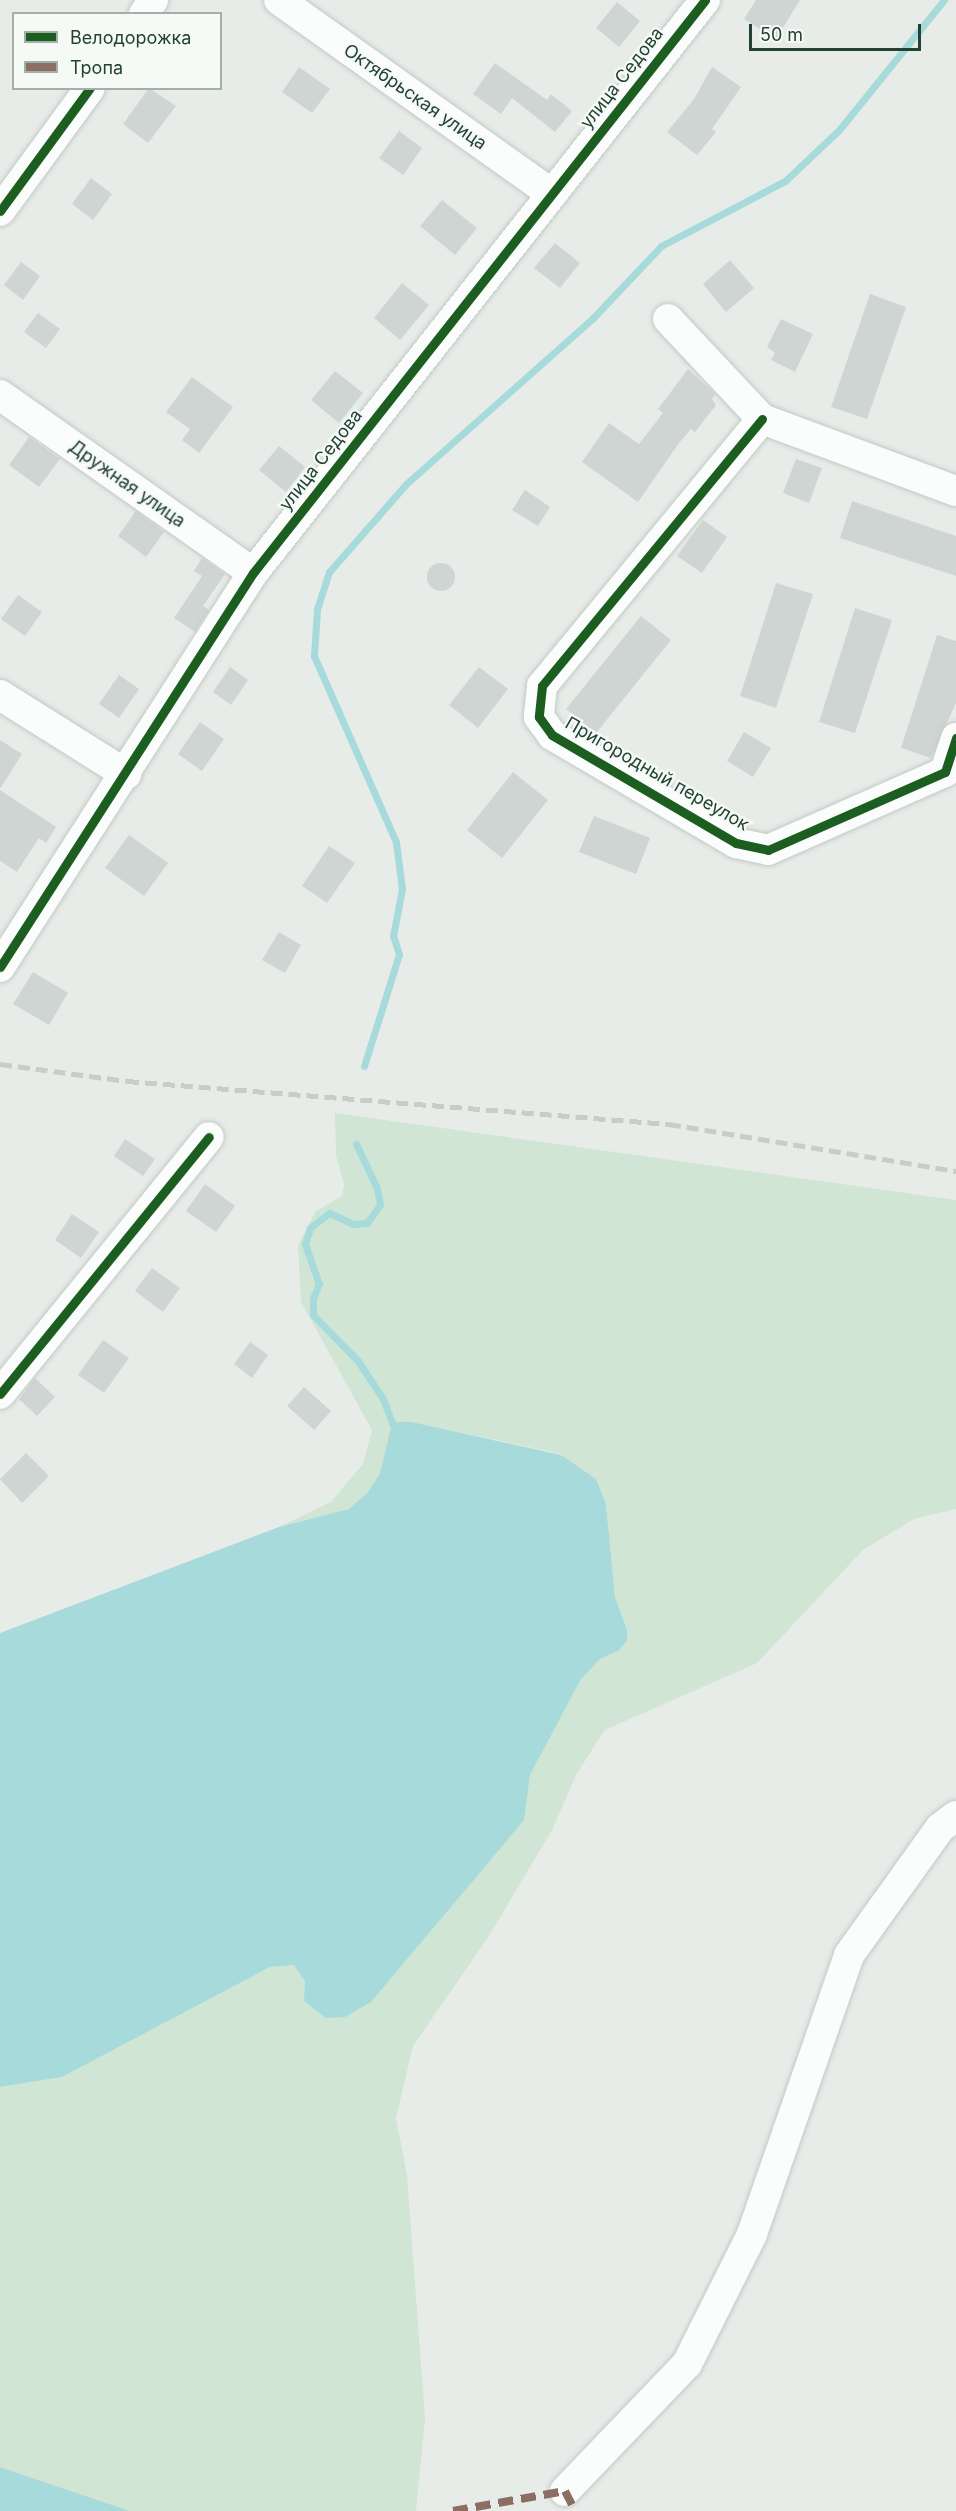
<!DOCTYPE html>
<html>
<head>
<meta charset="utf-8">
<style>
  body { margin:0 }
  #map { position:relative; width:956px; height:2511px; overflow:hidden; background:#e7ece9; font-family:Inter,sans-serif }
  div>[style] { position:absolute }
  .green>* { inset:0; background:#d0e5d4 }
  .water>* { inset:0; background:#a7dada }
  .stream>* { height:7px; margin:-3.5px; padding:0 3.5px; transform-origin:3.5px; border-radius:3.5px; background:#a7dada }
  .building>* { inset:0; background:#cfd5d2 }
  .round { border-radius:50% }
  .roads { filter:drop-shadow(0 0 2px #c4c9c6) drop-shadow(0 0 2px #c4c9c6) }
  .minor>* { height:30px; margin:-15px; padding:0 15px; transform-origin:15px; border-radius:15px; background:#fbfcfc }
  .rail>* { height:4.5px; margin-top:-2.25px; transform-origin:0; background:repeating-linear-gradient(90deg,#c8cdca 0 12px,transparent 0 18px) }
  .quiet>* { height:8px; margin-top:-4px; transform-origin:0; background:repeating-linear-gradient(90deg,#8d6e63 0 15px,transparent 0 23px) }
  .cycleway>* { height:9px; margin:-4.5px; padding:0 4.5px; transform-origin:4.5px; border-radius:4.5px; background:#1b5e20 }
  span { translate:-50% -50%; white-space:nowrap; text-align:center; line-height:1.15; -webkit-text-stroke:4.5px #f6faf7; paint-order:stroke }
  .street-label { font-size:18px; color:#234135 }
  .legend { position:absolute; left:12px; top:12px; width:210px; height:78px; box-sizing:border-box; background:#f6faf7; border:2px solid #a2b0a9; margin:0; padding:8px 10px; list-style:none; font-size:18px; color:#234135 }
  .legend li { display:flex; align-items:center; gap:12px; height:30px }
  .legend b { width:30px; border:2px solid #a2b0a9 }
  .scale { position:absolute; left:749px; top:24px; width:172px; height:27px; box-sizing:border-box; border:3px solid #234135; border-top:0; padding-left:8px; font-size:18px; line-height:21px; white-space:nowrap; color:#234135; -webkit-text-stroke:4px #f6faf7; paint-order:stroke }
</style>
</head>
<body>
<div id="map">
  <div class="green">
    <div style="clip-path:polygon(335px 1113px,956px 1200px,956px 1509px,914px 1519px,863px 1550px,757px 1663px,605px 1730px,577px 1773px,552px 1830px,489px 1936px,413px 2046px,396px 2118px,407px 2175px,425px 2419px,416px 2511px,130px 2511px,0 2467px,0 2087px,62px 2077px,270px 1967px,294px 1965px,306px 1981px,371px 2002px,523px 1820px,530px 1775px,581px 1679px,600px 1659px,618px 1651px,627px 1630px,615px 1597px,606px 1504px,561px 1454px,412px 1422px,397px 1422px,390px 1431px,380px 1473px,368px 1492px,349px 1509px,279px 1527px,331px 1502px,363px 1464px,372px 1430px,301px 1302px,298px 1245px,316px 1211px,342px 1196px,344px 1184px,336px 1156px)"></div>
  </div>
  <div class="water">
    <div style="clip-path:polygon(397px 1422px,412px 1422px,561px 1455px,596px 1479px,606px 1504px,615px 1597px,627px 1630px,627px 1641px,618px 1651px,600px 1659px,581px 1679px,530px 1775px,524px 1820px,371px 2002px,345px 2017px,326px 2018px,304px 2001px,305px 1981px,294px 1965px,270px 1967px,62px 2077px,0 2087px,0 1633px,279px 1527px,349px 1509px,368px 1492px,380px 1473px,390px 1431px)"></div>
    <div style="clip-path:polygon(0 2467px,130px 2511px,0 2511px)"></div>
  </div>
  <div class="stream">
    <div style="left:364px;top:1066px;width:117px;rotate:-72.6deg"></div>
    <div style="left:399px;top:954px;width:19px;rotate:-108deg"></div>
    <div style="left:393px;top:936px;width:48px;rotate:-79.2deg"></div>
    <div style="left:402px;top:889px;width:47px;rotate:-97.3deg"></div>
    <div style="left:396px;top:842px;width:203px;rotate:-113.8deg"></div>
    <div style="left:314px;top:656px;width:47px;rotate:-86.3deg"></div>
    <div style="left:317px;top:609px;width:39px;rotate:-72deg"></div>
    <div style="left:329px;top:572px;width:117px;rotate:-48.8deg"></div>
    <div style="left:406px;top:484px;width:250px;rotate:-41.6deg"></div>
    <div style="left:593px;top:318px;width:99px;rotate:-46.6deg"></div>
    <div style="left:661px;top:246px;width:140px;rotate:-27.7deg"></div>
    <div style="left:785px;top:181px;width:74px;rotate:-43.4deg"></div>
    <div style="left:839px;top:130px;width:167px;rotate:-51.1deg"></div>
    <div style="left:356px;top:1144px;width:49px;rotate:64.5deg"></div>
    <div style="left:377px;top:1188px;width:17px;rotate:80deg"></div>
    <div style="left:380px;top:1205px;width:22px;rotate:126deg"></div>
    <div style="left:367px;top:1223px;width:14px;rotate:176deg"></div>
    <div style="left:353px;top:1224px;width:26px;rotate:-155deg"></div>
    <div style="left:329px;top:1213px;width:24px;rotate:142deg"></div>
    <div style="left:310px;top:1228px;width:17px;rotate:107deg"></div>
    <div style="left:305px;top:1244px;width:42px;rotate:70.7deg"></div>
    <div style="left:319px;top:1284px;width:15px;rotate:113deg"></div>
    <div style="left:313px;top:1298px;width:17px;rotate:90deg"></div>
    <div style="left:313px;top:1315px;width:64px;rotate:45.6deg"></div>
    <div style="left:358px;top:1361px;width:45px;rotate:56.7deg"></div>
    <div style="left:383px;top:1399px;width:39px;rotate:69deg"></div>
  </div>
  <div class="building">
    <div style="clip-path:polygon(756px 0,800px 0,776px 39px,744px 19px)"></div>
    <div style="clip-path:polygon(617px 2px,640px 21px,619px 47px,596px 28px)"></div>
    <div style="clip-path:polygon(495px 63px,547px 100px,551px 94px,572px 111px,555px 132px,512px 98px,501px 114px,473px 94px)"></div>
    <div style="clip-path:polygon(299px 67px,330px 89px,312px 113px,282px 92px)"></div>
    <div style="clip-path:polygon(712px 67px,741px 87px,712px 129px,716px 132px,697px 155px,667px 132px,694px 99px)"></div>
    <div style="clip-path:polygon(149px 88px,176px 106px,148px 143px,123px 124px)"></div>
    <div style="clip-path:polygon(399px 131px,422px 148px,403px 175px,379px 158px)"></div>
    <div style="clip-path:polygon(91px 178px,112px 194px,93px 220px,72px 204px)"></div>
    <div style="clip-path:polygon(442px 200px,477px 228px,455px 255px,420px 226px)"></div>
    <div style="clip-path:polygon(555px 243px,580px 263px,560px 288px,534px 268px)"></div>
    <div style="clip-path:polygon(730px 260px,754px 288px,726px 312px,703px 284px)"></div>
    <div style="clip-path:polygon(21px 262px,40px 276px,23px 300px,4px 285px)"></div>
    <div style="clip-path:polygon(402px 283px,429px 305px,400px 340px,374px 318px)"></div>
    <div style="clip-path:polygon(870px 294px,906px 307px,867px 419px,831px 407px)"></div>
    <div style="clip-path:polygon(38px 313px,60px 329px,46px 348px,24px 332px)"></div>
    <div style="clip-path:polygon(781px 319px,813px 334px,795px 372px,771px 360px,775px 353px,767px 347px)"></div>
    <div style="clip-path:polygon(688px 369px,715px 394px,712px 399px,716px 405px,695px 432px,691px 429px,679px 443px,638px 502px,582px 462px,609px 423px,639px 444px,663px 413px,658px 409px)"></div>
    <div style="clip-path:polygon(335px 371px,363px 393px,339px 423px,311px 400px)"></div>
    <div style="clip-path:polygon(192px 377px,233px 407px,199px 453px,182px 440px,190px 429px,166px 412px)"></div>
    <div style="clip-path:polygon(29px 437px,60px 459px,39px 487px,9px 465px)"></div>
    <div style="clip-path:polygon(279px 446px,305px 467px,286px 492px,259px 470px)"></div>
    <div style="clip-path:polygon(796px 459px,822px 468px,809px 503px,783px 493px)"></div>
    <div style="clip-path:polygon(525px 490px,550px 507px,538px 526px,512px 510px)"></div>
    <div style="clip-path:polygon(852px 501px,956px 536px,956px 576px,840px 538px)"></div>
    <div style="clip-path:polygon(136px 511px,164px 532px,146px 557px,118px 536px)"></div>
    <div style="clip-path:polygon(703px 520px,727px 537px,702px 573px,677px 556px)"></div>
    <div style="clip-path:polygon(202px 558px,225px 574px,203px 606px,209px 610px,195px 632px,174px 618px,202px 576px,194px 571px)"></div>
    <div class="round" style="left:427px;top:563px;width:28px;height:28px"></div>
    <div style="clip-path:polygon(776px 583px,813px 594px,776px 708px,740px 696px)"></div>
    <div style="clip-path:polygon(18px 595px,42px 612px,25px 636px,1px 619px)"></div>
    <div style="clip-path:polygon(855px 608px,892px 620px,855px 733px,819px 722px)"></div>
    <div style="clip-path:polygon(641px 616px,671px 640px,596px 733px,566px 709px)"></div>
    <div style="clip-path:polygon(937px 635px,956px 641px,956px 703px,931px 758px,901px 748px)"></div>
    <div style="clip-path:polygon(230px 667px,248px 680px,231px 705px,213px 692px)"></div>
    <div style="clip-path:polygon(479px 667px,508px 689px,478px 728px,449px 705px)"></div>
    <div style="clip-path:polygon(119px 675px,139px 689px,119px 718px,99px 704px)"></div>
    <div style="clip-path:polygon(200px 722px,224px 739px,202px 771px,178px 754px)"></div>
    <div style="clip-path:polygon(744px 732px,771px 748px,753px 777px,727px 761px)"></div>
    <div style="clip-path:polygon(0 740px,22px 754px,0 789px)"></div>
    <div style="clip-path:polygon(513px 772px,548px 800px,502px 858px,467px 830px)"></div>
    <div style="clip-path:polygon(0 790px,56px 827px,46px 843px,39px 838px,17px 872px,0 861px)"></div>
    <div style="clip-path:polygon(594px 816px,650px 838px,636px 874px,579px 852px)"></div>
    <div style="clip-path:polygon(129px 835px,168px 863px,144px 896px,105px 868px)"></div>
    <div style="clip-path:polygon(329px 846px,355px 863px,327px 903px,302px 886px)"></div>
    <div style="clip-path:polygon(279px 932px,301px 945px,285px 973px,262px 960px)"></div>
    <div style="clip-path:polygon(33px 972px,68px 993px,49px 1025px,13px 1004px)"></div>
    <div style="clip-path:polygon(125px 1139px,155px 1159px,143px 1176px,114px 1156px)"></div>
    <div style="clip-path:polygon(205px 1184px,235px 1206px,216px 1232px,186px 1211px)"></div>
    <div style="clip-path:polygon(72px 1214px,99px 1232px,81px 1258px,55px 1240px)"></div>
    <div style="clip-path:polygon(152px 1268px,180px 1288px,163px 1312px,135px 1291px)"></div>
    <div style="clip-path:polygon(103px 1340px,129px 1358px,104px 1393px,78px 1375px)"></div>
    <div style="clip-path:polygon(250px 1342px,268px 1355px,252px 1378px,234px 1364px)"></div>
    <div style="clip-path:polygon(35px 1378px,55px 1397px,37px 1416px,19px 1399px)"></div>
    <div style="clip-path:polygon(304px 1387px,331px 1411px,314px 1430px,287px 1406px)"></div>
    <div style="clip-path:polygon(26px 1453px,49px 1476px,22px 1503px,0 1479px)"></div>
  </div>
  <div class="roads">
    <div class="minor">
      <div style="left:279px;top:0;width:335px;rotate:35.4deg"></div>
      <div style="left:144px;top:14px;width:17px;rotate:-57deg"></div>
      <div style="left:0;top:211px;width:152px;rotate:-53.8deg"></div>
      <div style="left:668px;top:319px;width:137px;rotate:46.8deg"></div>
      <div style="left:762px;top:419px;width:207px;rotate:20.4deg"></div>
      <div style="left:0;top:395px;width:309px;rotate:35.1deg"></div>
      <div style="left:762px;top:419px;width:346px;rotate:129.5deg"></div>
      <div style="left:542px;top:686px;width:31px;rotate:96deg"></div>
      <div style="left:539px;top:717px;width:22px;rotate:54deg"></div>
      <div style="left:552px;top:735px;width:213px;rotate:30.4deg"></div>
      <div style="left:736px;top:843px;width:33px;rotate:12deg"></div>
      <div style="left:768px;top:850px;width:193px;rotate:-23.8deg"></div>
      <div style="left:945px;top:772px;width:36px;rotate:-72deg"></div>
      <div style="left:0;top:695px;width:149px;rotate:32.1deg"></div>
      <div style="left:0;top:967px;width:468px;rotate:-57.3deg"></div>
      <div style="left:253px;top:573px;width:730px;rotate:-51.73deg"></div>
      <div style="left:0;top:1394px;width:331px;rotate:-50.9deg"></div>
      <div style="left:565px;top:2491px;width:176px;rotate:-46.2deg"></div>
      <div style="left:687px;top:2364px;width:145px;rotate:-63.4deg"></div>
      <div style="left:752px;top:2234px;width:295px;rotate:-70.8deg"></div>
      <div style="left:849px;top:1955px;width:156px;rotate:-54.4deg"></div>
      <div style="left:940px;top:1828px;width:20px;rotate:-37deg"></div>
    </div>
  </div>
  <div class="rail">
    <div style="left:0;top:1064px;width:128px;rotate:7.6deg"></div>
    <div style="left:127px;top:1081px;width:544px;rotate:4.54deg"></div>
    <div style="left:669px;top:1124px;width:291px;rotate:9.3deg"></div>
  </div>
  <div class="quiet">
    <div style="left:453px;top:2511px;width:114px;rotate:-10.1deg"></div>
    <div style="left:565px;top:2491px;width:22px;rotate:63deg"></div>
  </div>
  <div class="cycleway">
    <div style="left:0;top:211px;width:152px;rotate:-53.8deg"></div>
    <div style="left:762px;top:419px;width:346px;rotate:129.5deg"></div>
    <div style="left:542px;top:686px;width:31px;rotate:96deg"></div>
    <div style="left:539px;top:717px;width:22px;rotate:54deg"></div>
    <div style="left:552px;top:735px;width:213px;rotate:30.4deg"></div>
    <div style="left:736px;top:843px;width:33px;rotate:12deg"></div>
    <div style="left:768px;top:850px;width:193px;rotate:-23.8deg"></div>
    <div style="left:945px;top:772px;width:36px;rotate:-72deg"></div>
    <div style="left:0;top:967px;width:468px;rotate:-57.3deg"></div>
    <div style="left:253px;top:573px;width:730px;rotate:-51.73deg"></div>
    <div style="left:0;top:1394px;width:331px;rotate:-50.9deg"></div>
  </div>
  <div class="street-label">
    <span style="left:622px;top:78px;rotate:-52deg">улица Седова</span>
    <span style="left:415px;top:97px;rotate:35deg">Октябрьская улица</span>
    <span style="left:321px;top:460px;rotate:-52deg">улица Седова</span>
    <span style="left:127px;top:484px;rotate:35deg">Дружная улица</span>
    <span style="left:657px;top:774px;rotate:30deg">Пригородный переулок</span>
  </div>
  <ul class="legend">
  <li><b style="height:8px;background:#1b5e20"></b>Велодорожка</li>
  <li><b style="height:8px;background:#8d6e63"></b>Тропа</li>
  </ul>
  <div class="scale">50 m</div>
</div>
</body>
</html>
